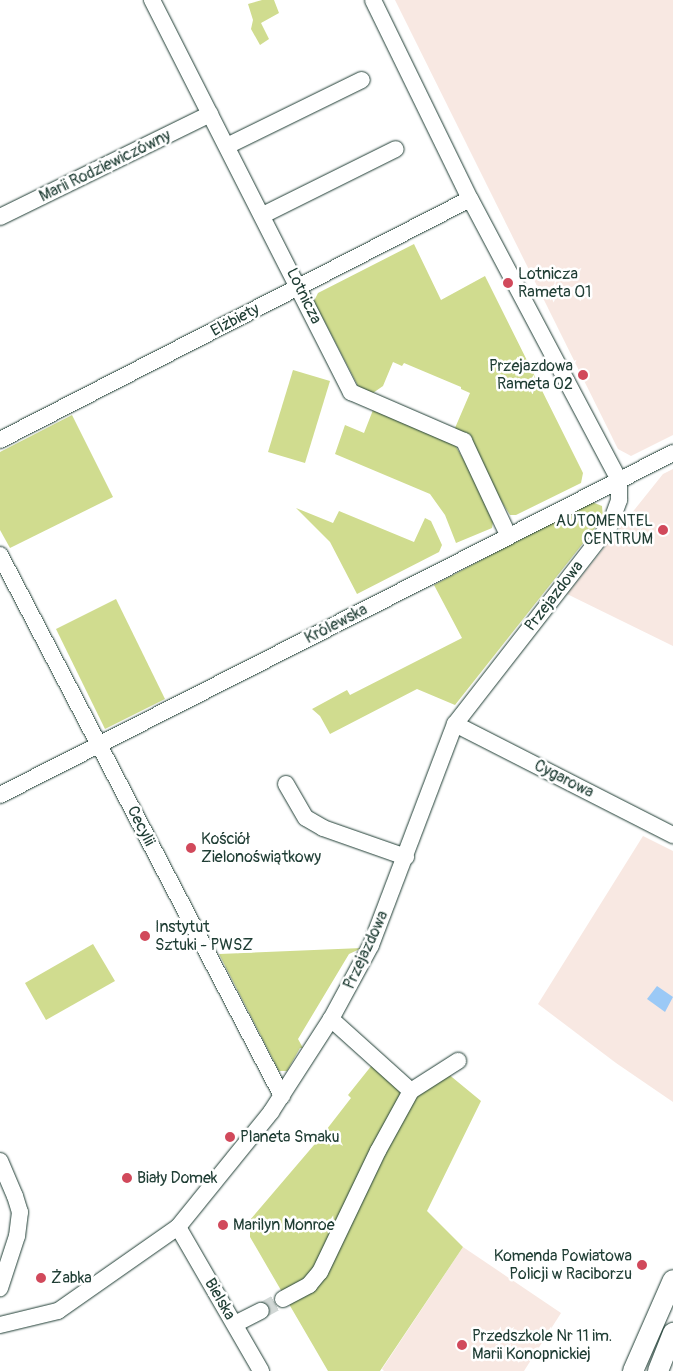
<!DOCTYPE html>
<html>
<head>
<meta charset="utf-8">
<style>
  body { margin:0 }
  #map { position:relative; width:673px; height:1371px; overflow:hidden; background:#fff; font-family:Pangolin,sans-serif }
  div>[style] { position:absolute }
  .built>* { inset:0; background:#f8e8e2 }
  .green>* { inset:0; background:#d0dc8f }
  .water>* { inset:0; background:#9bc9f6 }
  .minor-tunnel>* { height:16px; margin-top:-8px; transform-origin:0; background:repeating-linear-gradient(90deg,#d2d8d6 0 16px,transparent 0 24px) }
  .roads { filter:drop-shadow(0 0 1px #1f3d34) drop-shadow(0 0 1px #1f3d34) }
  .minor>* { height:16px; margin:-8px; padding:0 8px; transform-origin:8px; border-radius:8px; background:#fff }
  .tertiary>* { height:20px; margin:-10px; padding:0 10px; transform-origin:10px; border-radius:10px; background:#fff }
  .dots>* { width:14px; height:14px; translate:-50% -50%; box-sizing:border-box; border:2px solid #fff; border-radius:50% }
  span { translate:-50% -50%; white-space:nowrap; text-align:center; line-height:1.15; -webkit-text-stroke:5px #fff; paint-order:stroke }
  .street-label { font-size:16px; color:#1f3d34 }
  .poi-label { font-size:16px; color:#1f3d34 }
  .left { translate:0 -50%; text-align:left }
  .right { translate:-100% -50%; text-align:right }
</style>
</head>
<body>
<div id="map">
  <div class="built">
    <div style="clip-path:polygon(395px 0,673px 0,673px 435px,631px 456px,618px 449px)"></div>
    <div style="clip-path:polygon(673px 469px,673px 646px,567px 594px,663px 474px)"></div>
    <div style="clip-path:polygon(643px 836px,673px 851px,673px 1102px,616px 1063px,538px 1004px)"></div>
    <div style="clip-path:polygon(463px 1247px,561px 1313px,524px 1371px,384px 1371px,382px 1369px)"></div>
  </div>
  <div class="green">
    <div style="clip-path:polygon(262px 0,274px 0,279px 13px,261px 23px,269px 39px,260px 45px,251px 29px,253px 20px,248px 4px)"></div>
    <div style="clip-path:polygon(414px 244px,441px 300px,485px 276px,583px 473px,581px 483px,516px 515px,510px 515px,455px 428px,470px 393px,461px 389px,461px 387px,404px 363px,402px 366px,393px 362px,383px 386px,370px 395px,359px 388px,314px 301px,318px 293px)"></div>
    <div style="clip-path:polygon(293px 370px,330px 381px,305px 463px,268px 452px)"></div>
    <div style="clip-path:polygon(373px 410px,455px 445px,467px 465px,493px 522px,492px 528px,456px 543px,445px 515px,430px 494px,335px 454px,345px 425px,364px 433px)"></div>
    <div style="clip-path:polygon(72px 415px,113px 497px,10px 548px,0 530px,0 452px)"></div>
    <div style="clip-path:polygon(592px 502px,602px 506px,603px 518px,455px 705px,417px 689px,330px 734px,320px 716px,312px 709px,347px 690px,350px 695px,462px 638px,434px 585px)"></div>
    <div style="clip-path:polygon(296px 508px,333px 523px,339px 511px,414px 542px,425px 518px,431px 521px,442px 545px,439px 552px,357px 594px,330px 542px)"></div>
    <div style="clip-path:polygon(116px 599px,165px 699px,105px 729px,56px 629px)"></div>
    <div style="clip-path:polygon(93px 944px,115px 981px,46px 1020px,25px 983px)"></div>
    <div style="clip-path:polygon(362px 948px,349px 954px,298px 1039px,303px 1048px,300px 1048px,287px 1071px,279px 1071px,219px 954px)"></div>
    <div style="clip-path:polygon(372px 1065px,399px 1089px,404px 1108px,412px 1099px,447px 1073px,481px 1101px,427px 1211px,463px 1247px,380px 1371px,328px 1371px,250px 1237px,250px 1220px,320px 1138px,351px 1098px,348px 1095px)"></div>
  </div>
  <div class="water">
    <div style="clip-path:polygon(657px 986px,673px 997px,665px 1012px,647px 999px)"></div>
  </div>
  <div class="minor-tunnel">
    <div style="left:261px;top:1311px;width:25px;rotate:-29deg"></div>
  </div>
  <div class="roads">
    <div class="minor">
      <div style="left:152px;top:0;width:440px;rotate:63.1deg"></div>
      <div style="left:351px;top:392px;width:123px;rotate:23.4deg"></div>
      <div style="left:464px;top:441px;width:104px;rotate:64.9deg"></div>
      <div style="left:227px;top:146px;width:150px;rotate:-26.1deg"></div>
      <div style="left:263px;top:215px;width:148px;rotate:-26.4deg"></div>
      <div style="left:0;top:217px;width:234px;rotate:-26.1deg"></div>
      <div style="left:0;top:440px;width:528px;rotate:-27.15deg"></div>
      <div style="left:0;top:555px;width:610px;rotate:62.47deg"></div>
      <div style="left:455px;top:724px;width:245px;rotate:27deg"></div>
      <div style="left:286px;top:784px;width:39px;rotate:60deg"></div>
      <div style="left:306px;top:818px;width:20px;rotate:30deg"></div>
      <div style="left:323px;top:828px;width:88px;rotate:19.3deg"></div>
      <div style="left:0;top:795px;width:755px;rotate:-26.94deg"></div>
      <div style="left:411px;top:1091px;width:56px;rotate:-32.6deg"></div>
      <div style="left:0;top:1161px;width:38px;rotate:67deg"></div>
      <div style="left:15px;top:1196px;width:17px;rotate:73deg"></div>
      <div style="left:20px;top:1212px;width:24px;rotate:97deg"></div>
      <div style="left:17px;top:1236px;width:55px;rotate:108.1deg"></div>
      <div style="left:178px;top:1227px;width:166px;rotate:60deg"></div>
      <div style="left:283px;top:1299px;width:30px;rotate:-28deg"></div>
      <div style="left:309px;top:1285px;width:17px;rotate:-50deg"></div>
      <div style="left:320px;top:1272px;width:134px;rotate:-64.4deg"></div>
      <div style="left:378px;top:1151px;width:68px;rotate:-61.2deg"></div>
      <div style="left:411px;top:1091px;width:108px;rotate:-138deg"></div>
      <div style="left:235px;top:1324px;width:29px;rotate:-27deg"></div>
      <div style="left:0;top:1325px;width:60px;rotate:-13.6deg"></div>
      <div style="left:58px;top:1311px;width:146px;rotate:-35deg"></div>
      <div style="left:178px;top:1227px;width:148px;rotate:-51deg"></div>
      <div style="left:271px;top:1112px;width:111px;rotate:-57.2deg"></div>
      <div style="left:331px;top:1019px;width:84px;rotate:-61.6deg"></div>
      <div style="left:371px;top:945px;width:236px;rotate:-69.2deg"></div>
      <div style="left:455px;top:724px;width:252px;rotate:-52.1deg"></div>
      <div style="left:610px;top:525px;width:27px;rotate:-70deg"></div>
      <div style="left:619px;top:500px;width:20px;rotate:-90deg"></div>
      <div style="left:619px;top:480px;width:318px;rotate:-117.9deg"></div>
      <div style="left:470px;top:199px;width:221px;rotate:-116deg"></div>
    </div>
    <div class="tertiary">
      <div style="left:633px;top:1371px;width:99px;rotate:-66.3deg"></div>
      <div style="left:658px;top:1371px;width:41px;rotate:-68.5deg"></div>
    </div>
  </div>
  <div class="dots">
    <div style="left:508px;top:283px;background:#d1495b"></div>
    <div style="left:583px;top:375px;background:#d1495b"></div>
    <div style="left:663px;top:530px;background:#d1495b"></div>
    <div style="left:191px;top:848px;background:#d1495b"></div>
    <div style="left:145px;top:936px;background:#d1495b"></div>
    <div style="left:230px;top:1137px;background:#d1495b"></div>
    <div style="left:127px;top:1178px;background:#d1495b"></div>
    <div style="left:223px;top:1225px;background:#d1495b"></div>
    <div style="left:642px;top:1265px;background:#d1495b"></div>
    <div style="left:41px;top:1278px;background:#d1495b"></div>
    <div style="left:462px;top:1345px;background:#d1495b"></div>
  </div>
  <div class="street-label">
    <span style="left:105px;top:166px;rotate:-26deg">Marii Rodziewiczówny</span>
    <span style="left:304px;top:296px;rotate:64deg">Lotnicza</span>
    <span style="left:235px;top:320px;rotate:-28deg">Elżbiety</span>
    <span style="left:554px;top:596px;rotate:-52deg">Przejazdowa</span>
    <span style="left:336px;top:624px;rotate:-27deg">Królewska</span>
    <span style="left:564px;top:779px;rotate:27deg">Cygarowa</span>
    <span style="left:141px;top:826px;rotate:63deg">Cecylii</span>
    <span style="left:366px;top:950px;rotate:-65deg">Przejazdowa</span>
    <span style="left:220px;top:1299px;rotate:60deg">Bielska</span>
  </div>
  <div class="poi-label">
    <span class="left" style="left:518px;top:283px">Lotnicza<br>Rameta 01</span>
    <span class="right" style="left:573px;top:375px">Przejazdowa<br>Rameta 02</span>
    <span class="right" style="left:653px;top:530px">AUTOMENTEL<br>CENTRUM</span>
    <span class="left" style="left:201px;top:848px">Kościół<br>Zielonoświątkowy</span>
    <span class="left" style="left:155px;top:936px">Instytut<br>Sztuki - PWSZ</span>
    <span class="left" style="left:240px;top:1137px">Planeta Smaku</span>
    <span class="left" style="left:137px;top:1178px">Biały Domek</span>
    <span class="left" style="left:233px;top:1225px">Marilyn Monroe</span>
    <span class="right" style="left:632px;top:1265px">Komenda Powiatowa<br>Policji w Raciborzu</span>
    <span class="left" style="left:51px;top:1278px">Żabka</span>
    <span class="left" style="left:472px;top:1345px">Przedszkole Nr 11 im.<br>Marii Konopnickiej</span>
  </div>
</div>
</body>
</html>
